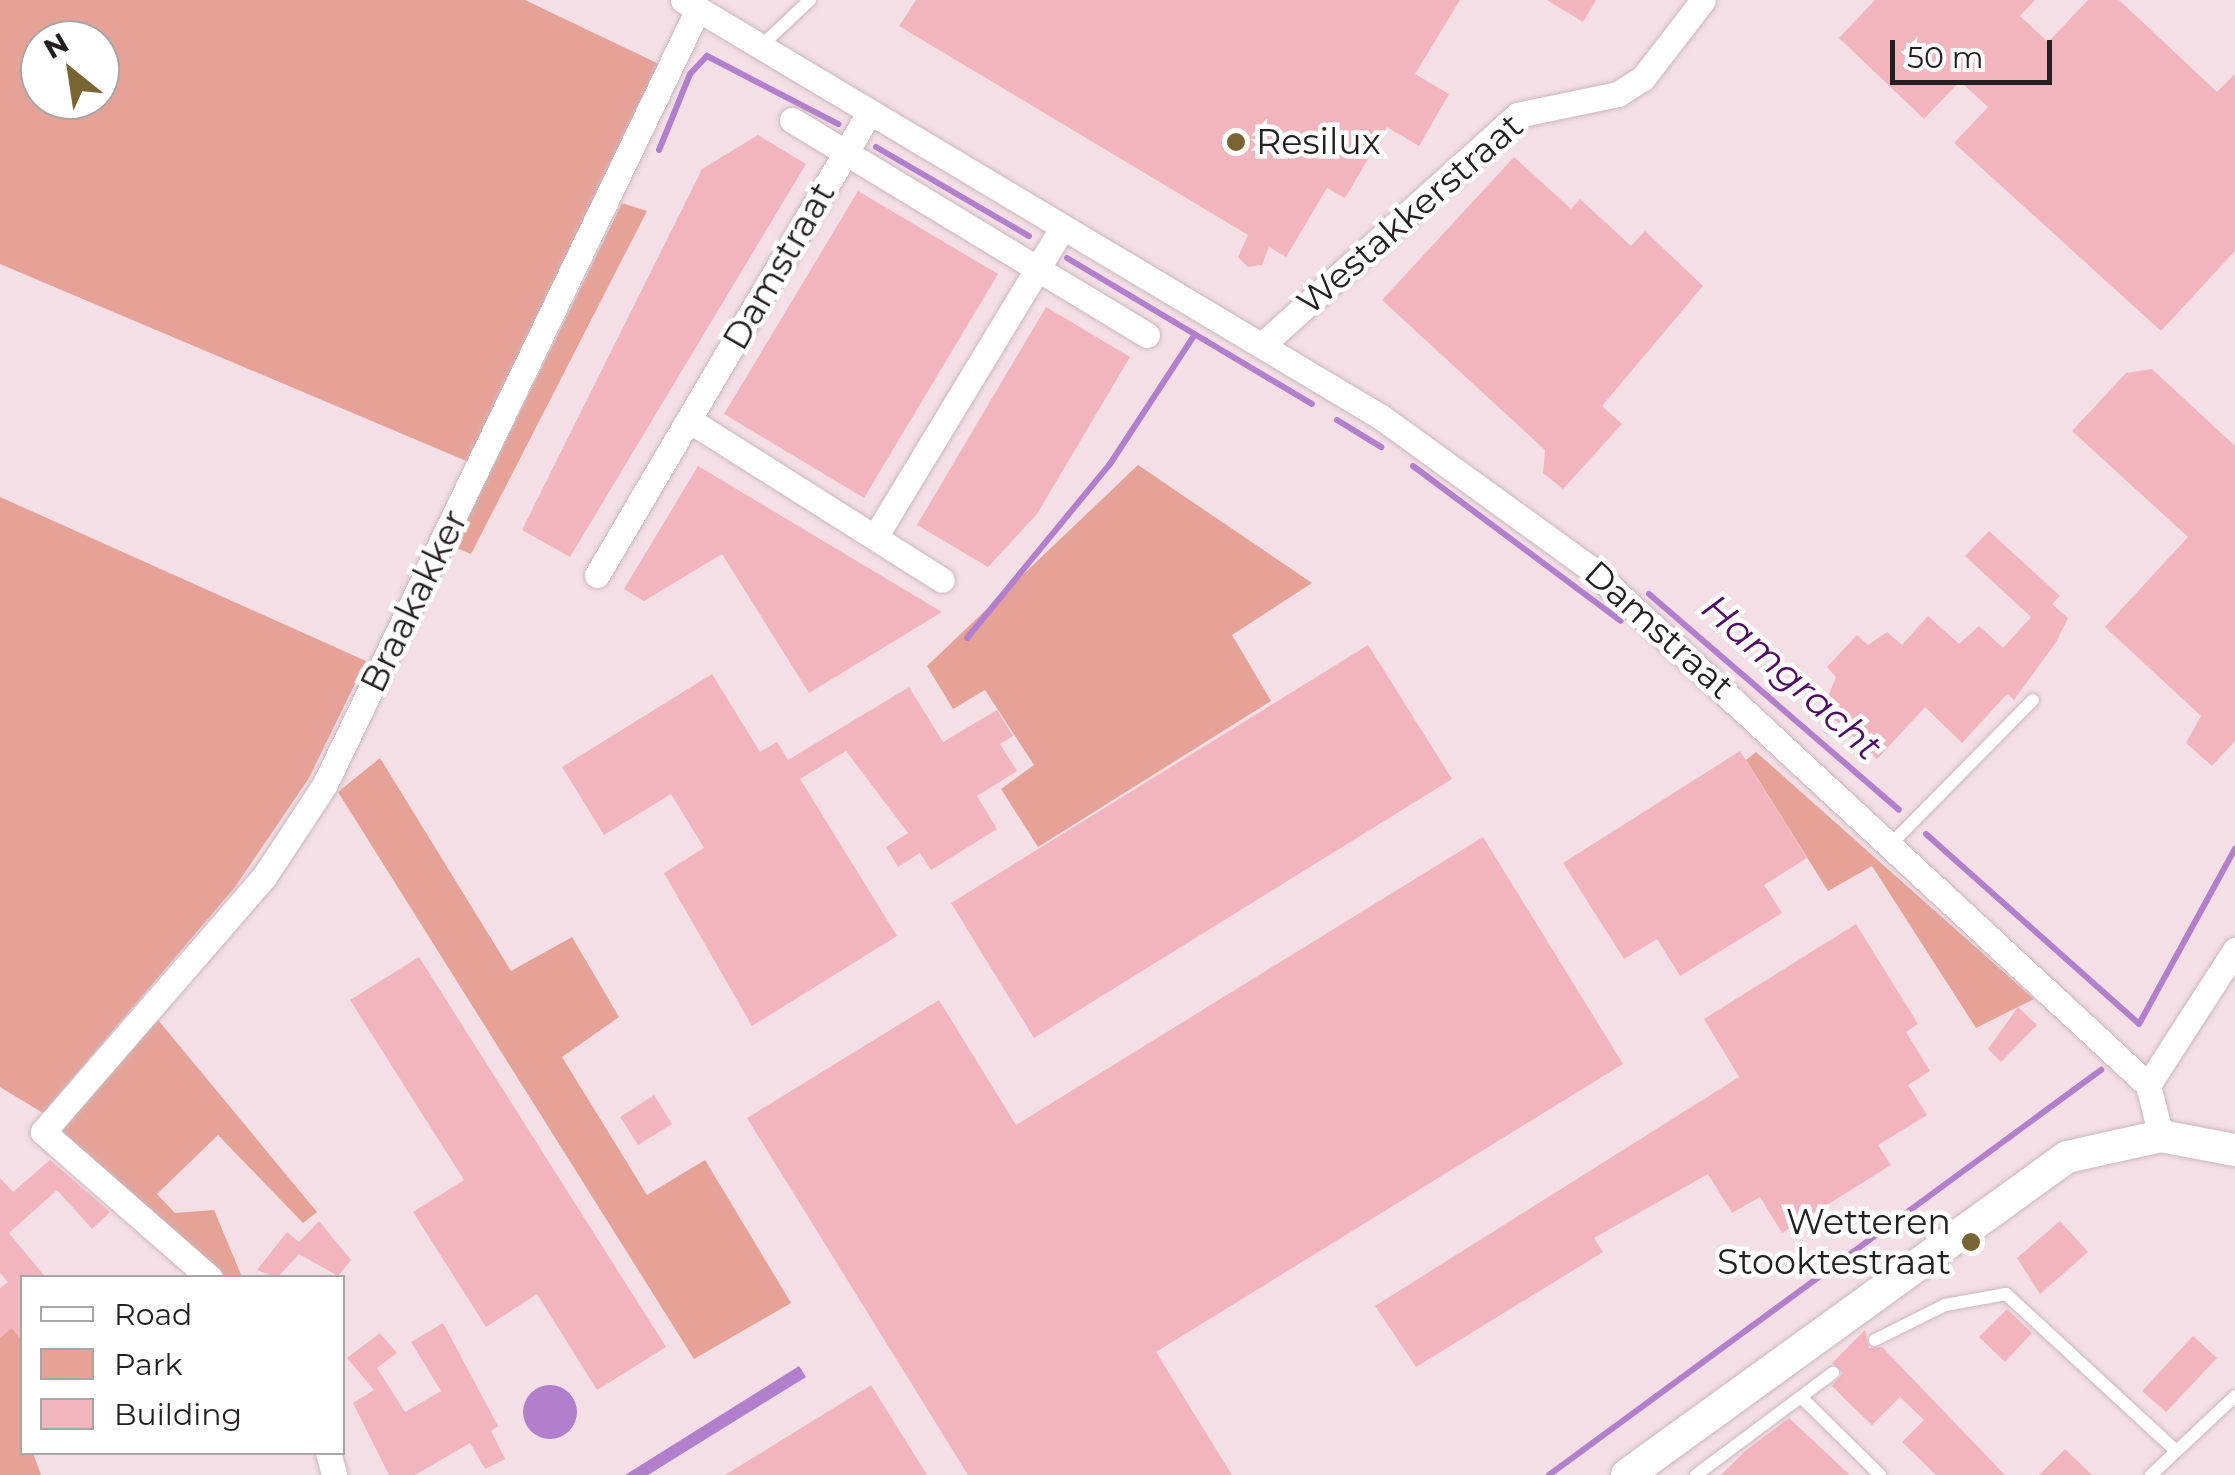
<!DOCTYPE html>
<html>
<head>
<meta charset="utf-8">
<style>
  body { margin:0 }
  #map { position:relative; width:2235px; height:1475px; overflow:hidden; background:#f4dfe7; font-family:Montserrat,sans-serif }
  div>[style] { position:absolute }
  .green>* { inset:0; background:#e6a297 }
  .water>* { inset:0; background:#b17fcb }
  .round { border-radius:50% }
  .stream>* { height:6px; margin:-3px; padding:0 3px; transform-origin:3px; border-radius:3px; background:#b17fcb }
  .building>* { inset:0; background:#f3b5bd }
  .roads { filter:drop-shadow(0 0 2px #cbb7bf) drop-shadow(0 0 2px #cbb7bf) }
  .service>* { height:12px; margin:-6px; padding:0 6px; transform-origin:6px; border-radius:6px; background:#fff }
  .minor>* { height:25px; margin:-12.5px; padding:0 12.5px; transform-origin:12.5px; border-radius:12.5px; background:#fff }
  .tertiary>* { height:32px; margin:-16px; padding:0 16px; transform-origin:16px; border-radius:16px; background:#fff }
  .dots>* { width:28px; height:28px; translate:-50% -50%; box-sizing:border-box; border:5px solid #fff; border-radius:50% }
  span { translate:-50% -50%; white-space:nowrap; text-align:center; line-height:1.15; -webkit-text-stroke:9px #fff; paint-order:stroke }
  .poi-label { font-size:35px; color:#261f22 }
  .left { translate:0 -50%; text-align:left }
  .right { translate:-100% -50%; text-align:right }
  .street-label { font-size:35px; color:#261f22 }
  .water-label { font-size:38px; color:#4f0a6a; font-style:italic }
  .legend { position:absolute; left:20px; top:1275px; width:325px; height:180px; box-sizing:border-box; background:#fff; border:2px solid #a8a5a7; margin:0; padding:12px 18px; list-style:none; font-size:30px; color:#261f22 }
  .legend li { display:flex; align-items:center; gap:20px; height:50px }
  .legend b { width:50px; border:2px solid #a8a5a7 }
  .north { position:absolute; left:20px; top:20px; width:100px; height:100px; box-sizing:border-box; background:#fff; border:2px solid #a8a5a7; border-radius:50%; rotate:330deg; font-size:28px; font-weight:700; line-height:40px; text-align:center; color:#261f22 }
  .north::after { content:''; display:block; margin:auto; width:35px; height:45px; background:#796433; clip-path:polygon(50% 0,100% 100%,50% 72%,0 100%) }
  .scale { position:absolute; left:1890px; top:40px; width:162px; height:45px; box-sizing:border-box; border:5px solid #261f22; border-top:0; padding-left:12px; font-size:30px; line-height:35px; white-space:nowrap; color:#261f22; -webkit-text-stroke:8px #fff; paint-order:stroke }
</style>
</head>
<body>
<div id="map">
  <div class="green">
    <div style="clip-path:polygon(evenodd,0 0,525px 0,661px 65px,471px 463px,0 264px,0 0,40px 40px,100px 40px,100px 100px,40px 100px,40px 40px)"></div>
    <div style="clip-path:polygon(622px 203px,647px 211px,471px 554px,454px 547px)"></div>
    <div style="clip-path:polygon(1138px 465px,1312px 583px,1232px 635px,1271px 701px,1038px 847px,1001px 789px,1034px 765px,985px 690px,953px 709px,927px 666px)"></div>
    <div style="clip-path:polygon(0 497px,366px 661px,309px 778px,235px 887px,43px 1113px,0 1087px)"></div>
    <div style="clip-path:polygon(1756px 752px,2034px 999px,1976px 1028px,1872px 866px,1828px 891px,1746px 760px)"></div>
    <div style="clip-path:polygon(380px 758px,511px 971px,572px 937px,619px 1017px,562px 1057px,647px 1195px,705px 1160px,791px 1303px,694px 1359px,338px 792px)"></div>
    <div style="clip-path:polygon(158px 1020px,317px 1212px,303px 1223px,218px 1135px,157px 1194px,175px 1213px,214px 1210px,242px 1277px,223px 1277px,56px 1132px)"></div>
    <div style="clip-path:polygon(0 1306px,22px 1333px,22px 1452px,33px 1453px,41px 1475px,0 1475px)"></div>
  </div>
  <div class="water">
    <div style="clip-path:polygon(799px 1366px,806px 1377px,648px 1475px,625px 1475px)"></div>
    <div class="round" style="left:523px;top:1385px;width:54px;height:54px"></div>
  </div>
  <div class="stream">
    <div style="left:876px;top:147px;width:177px;rotate:30.2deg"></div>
    <div style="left:659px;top:150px;width:82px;rotate:-67.8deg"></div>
    <div style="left:690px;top:74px;width:25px;rotate:-47deg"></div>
    <div style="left:707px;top:56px;width:148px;rotate:27.4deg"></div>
    <div style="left:1067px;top:258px;width:285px;rotate:30.8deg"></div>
    <div style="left:1337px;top:420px;width:52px;rotate:31.5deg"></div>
    <div style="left:1413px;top:466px;width:259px;rotate:36.7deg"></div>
    <div style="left:1649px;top:594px;width:330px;rotate:40.8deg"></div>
    <div style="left:967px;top:638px;width:225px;rotate:-50.6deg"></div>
    <div style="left:1110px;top:464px;width:155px;rotate:-56.8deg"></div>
    <div style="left:1926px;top:834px;width:285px;rotate:41.7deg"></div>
    <div style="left:2139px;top:1024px;width:200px;rotate:-61.3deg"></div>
    <div style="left:1549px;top:1475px;width:685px;rotate:-36.27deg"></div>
  </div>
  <div class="building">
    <div style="clip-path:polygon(916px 0,1460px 0,1415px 74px,1449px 94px,1419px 146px,1387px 127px,1345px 198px,1327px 188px,1286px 257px,1269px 247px,1262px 265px,1248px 267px,1238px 257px,1248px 235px,899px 26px)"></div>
    <div style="clip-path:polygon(1547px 0,1596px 0,1583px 22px)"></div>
    <div style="clip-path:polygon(1875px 0,2035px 0,2020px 16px,2048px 42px,2088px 0,2119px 0,2217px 92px,2235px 74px,2235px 251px,2161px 331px,1954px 143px,1988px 107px,1960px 81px,1924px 119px,1839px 38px)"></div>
    <div style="clip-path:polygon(758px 135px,806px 164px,570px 557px,522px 530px,702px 169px)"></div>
    <div style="clip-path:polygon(1514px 157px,1571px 209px,1580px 199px,1631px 246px,1645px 231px,1703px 286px,1602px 406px,1622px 424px,1563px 489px,1543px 473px,1545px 450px,1382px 300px)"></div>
    <div style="clip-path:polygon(858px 191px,998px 274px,864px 498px,724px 414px)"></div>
    <div style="clip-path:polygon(1046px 307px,1130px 357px,1037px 514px,988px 567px,917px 525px)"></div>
    <div style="clip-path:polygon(2152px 369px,2235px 446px,2235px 741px,2212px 766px,2186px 743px,2201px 716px,2105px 627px,2188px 537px,2072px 431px,2126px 373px)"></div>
    <div style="clip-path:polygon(698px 466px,942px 612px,809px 693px,722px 554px,644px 601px,624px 589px)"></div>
    <div style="clip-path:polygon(1989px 531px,2060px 596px,2052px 604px,2068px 618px,2056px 642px,2014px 700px,2007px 694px,1962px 743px,1925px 707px,1877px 759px,1823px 709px,1836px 677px,1827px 667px,1857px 635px,1868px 645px,1887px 632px,1902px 645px,1928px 616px,1959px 644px,1979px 626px,2003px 648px,2031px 617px,1965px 556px)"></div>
    <div style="clip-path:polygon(1368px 645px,1452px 779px,1034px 1038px,951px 903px)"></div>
    <div style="clip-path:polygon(712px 674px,760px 752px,777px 742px,788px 760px,909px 687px,943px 742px,997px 710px,1013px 736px,1000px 744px,1017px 771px,977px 796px,997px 829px,931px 870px,920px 853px,898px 867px,886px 847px,908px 833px,846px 751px,800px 779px,897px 936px,752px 1026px,664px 873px,704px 848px,671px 794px,604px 835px,562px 767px)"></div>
    <div style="clip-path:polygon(1740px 751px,1807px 858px,1764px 885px,1782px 913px,1680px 976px,1657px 939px,1624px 959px,1563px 863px)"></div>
    <div style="clip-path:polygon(1483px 837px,1623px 1064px,1156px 1352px,1232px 1475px,968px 1475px,747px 1118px,939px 1000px,1016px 1125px)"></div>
    <div style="clip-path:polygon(1856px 924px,1918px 1024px,1906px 1032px,1930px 1071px,1908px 1085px,1927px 1115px,1878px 1145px,1891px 1165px,1782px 1233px,1760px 1197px,1732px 1213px,1708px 1174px,1594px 1238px,1603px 1252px,1416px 1367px,1375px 1306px,1739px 1077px,1704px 1019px)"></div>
    <div style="clip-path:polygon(419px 957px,666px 1347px,597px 1390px,537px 1294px,486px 1327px,413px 1212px,464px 1180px,350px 1000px)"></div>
    <div style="clip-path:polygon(2018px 1007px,2037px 1025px,2001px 1062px,1988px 1049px)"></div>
    <div style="clip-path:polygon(654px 1095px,672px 1124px,638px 1145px,620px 1117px)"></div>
    <div style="clip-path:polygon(50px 1160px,110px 1212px,92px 1229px,57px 1190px,9px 1233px,46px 1278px,22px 1278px,22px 1341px,12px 1328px,0 1338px,0 1288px,8px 1282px,0 1273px,0 1178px,13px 1192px)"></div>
    <div style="clip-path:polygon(319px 1221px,351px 1260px,338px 1276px,299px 1254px,277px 1278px,257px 1270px,287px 1232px,299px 1242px)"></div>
    <div style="clip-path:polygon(2060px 1221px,2088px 1252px,2040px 1294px,2017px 1258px)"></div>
    <div style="clip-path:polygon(2007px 1309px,2032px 1333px,2005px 1362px,1979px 1337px)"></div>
    <div style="clip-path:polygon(443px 1323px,498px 1426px,491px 1431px,505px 1459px,485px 1469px,470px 1443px,415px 1475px,389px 1475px,353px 1403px,374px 1390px,347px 1358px,380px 1333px,397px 1353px,377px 1368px,405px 1412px,441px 1391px,411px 1342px)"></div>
    <div style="clip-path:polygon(1865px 1330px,1869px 1348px,1882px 1347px,2005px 1475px,1936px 1475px,1902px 1442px,1924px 1420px,1900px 1397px,1872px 1425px,1850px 1404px,1832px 1386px,1843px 1373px,1832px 1363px)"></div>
    <div style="clip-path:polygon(2193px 1336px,2217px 1358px,2166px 1412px,2142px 1391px)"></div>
    <div style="clip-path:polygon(871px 1385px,927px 1475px,725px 1475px,785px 1438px)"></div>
    <div style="clip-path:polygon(1789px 1418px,1850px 1475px,1721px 1475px,1745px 1451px)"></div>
    <div style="clip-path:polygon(2065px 1449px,2092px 1475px,2039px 1475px)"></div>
  </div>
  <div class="roads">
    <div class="service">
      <div style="left:761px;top:46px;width:67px;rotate:-43.2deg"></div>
      <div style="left:1891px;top:844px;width:202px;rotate:-45.4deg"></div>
      <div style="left:1875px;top:1340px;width:78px;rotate:-26.6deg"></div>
      <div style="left:1945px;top:1305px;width:62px;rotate:-10.2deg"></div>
      <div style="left:2006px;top:1294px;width:230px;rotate:42.7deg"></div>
      <div style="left:1801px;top:1397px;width:111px;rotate:44.6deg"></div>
      <div style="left:1696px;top:1475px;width:171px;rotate:-36.7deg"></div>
      <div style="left:2151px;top:1475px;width:115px;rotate:-43.2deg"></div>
    </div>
    <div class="minor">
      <div style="left:683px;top:0;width:813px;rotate:30.85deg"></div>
      <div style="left:1381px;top:417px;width:259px;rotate:35.9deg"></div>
      <div style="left:1591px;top:569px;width:759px;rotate:42.81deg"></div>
      <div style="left:2148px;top:1085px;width:53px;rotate:75.7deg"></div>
      <div style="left:792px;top:120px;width:415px;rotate:31.2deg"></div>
      <div style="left:1262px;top:345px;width:343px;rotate:-42deg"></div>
      <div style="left:1517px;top:115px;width:103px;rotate:-11.7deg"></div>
      <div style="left:1618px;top:94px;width:30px;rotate:-33deg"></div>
      <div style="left:1643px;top:78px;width:98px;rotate:-52.4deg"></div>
      <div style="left:689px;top:420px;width:299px;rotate:32.3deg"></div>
      <div style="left:875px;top:537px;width:361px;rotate:-58.8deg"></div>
      <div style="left:597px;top:575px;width:536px;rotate:-59.51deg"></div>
      <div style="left:2148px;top:1085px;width:161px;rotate:-57.2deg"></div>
      <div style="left:210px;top:1278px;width:222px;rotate:-138.8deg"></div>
      <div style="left:43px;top:1132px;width:337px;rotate:-49.1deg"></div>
      <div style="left:264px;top:877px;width:111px;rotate:-56.7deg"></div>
      <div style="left:325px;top:784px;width:856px;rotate:-64.3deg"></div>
      <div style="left:328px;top:1452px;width:24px;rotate:75deg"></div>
    </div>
    <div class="tertiary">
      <div style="left:1627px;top:1475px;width:543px;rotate:-35.86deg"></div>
      <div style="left:2067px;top:1157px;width:96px;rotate:-12.6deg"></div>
      <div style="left:2161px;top:1136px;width:75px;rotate:10.7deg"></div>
    </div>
  </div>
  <div class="dots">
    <div style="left:1236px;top:142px;background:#796433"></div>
    <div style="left:1971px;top:1242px;background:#796433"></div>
  </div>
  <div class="poi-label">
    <span class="left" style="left:1256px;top:142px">Resilux</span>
    <span class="right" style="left:1951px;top:1242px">Wetteren<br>Stooktestraat</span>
  </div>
  <div class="street-label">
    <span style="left:1410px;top:214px;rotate:-41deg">Westakkerstraat</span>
    <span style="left:779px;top:266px;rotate:-60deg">Damstraat</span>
    <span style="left:414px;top:601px;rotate:-64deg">Braakakker</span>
    <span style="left:1659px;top:630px;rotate:42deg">Damstraat</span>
  </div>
  <div class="water-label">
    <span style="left:1792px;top:677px;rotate:42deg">Hamgracht</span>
  </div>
  <ul class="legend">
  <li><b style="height:12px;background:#fff"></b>Road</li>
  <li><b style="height:28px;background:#e6a297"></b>Park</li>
  <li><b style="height:28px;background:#f3b5bd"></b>Building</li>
  </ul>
  <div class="north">N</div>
  <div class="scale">50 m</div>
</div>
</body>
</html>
